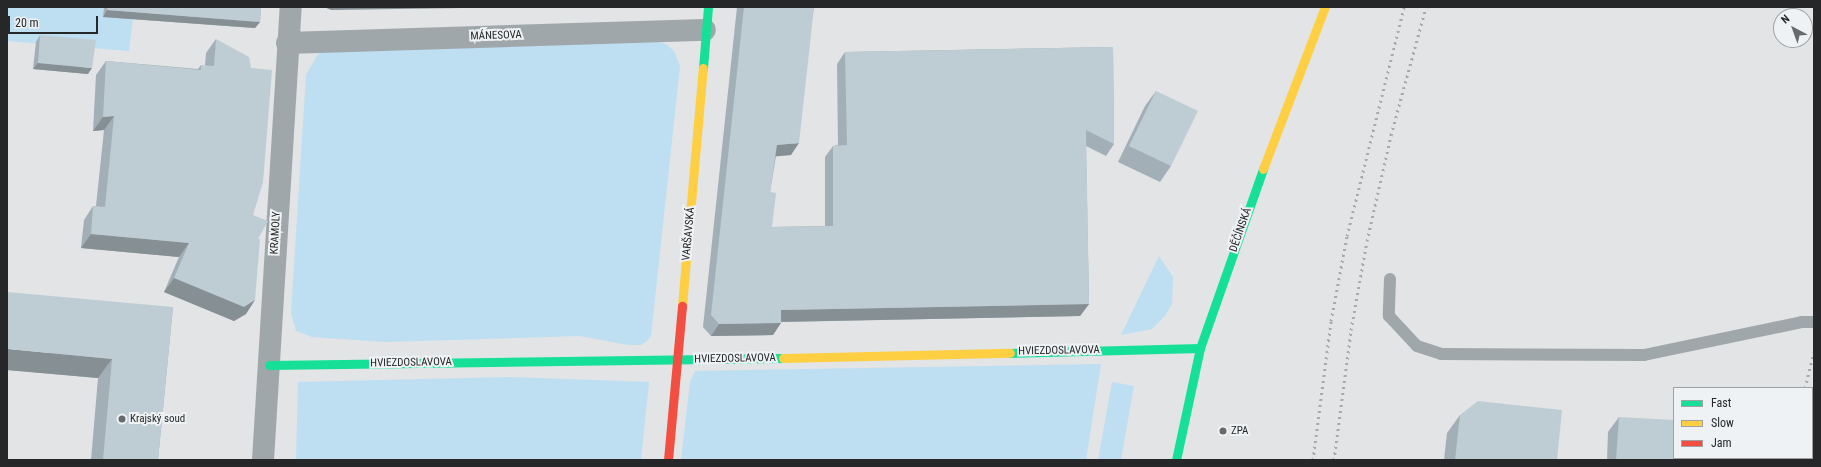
<!DOCTYPE html>
<html>
<head>
<meta charset="utf-8">
<style>
  body { margin:0 }
  #map { position:relative; width:1821px; height:467px; overflow:hidden; background:#e2e4e6; font-family:"Roboto Condensed",sans-serif }
  div>[style] { position:absolute }
  .green>* { inset:0; background:#bddff1 }
  .lane>* { height:12px; margin:-6px; padding:0 6px; transform-origin:6px; border-radius:6px; background:#9fa7ab }
  .street>* { height:22px; margin:-11px; padding:0 11px; transform-origin:11px; border-radius:11px; background:#9fa7ab }
  .fast>* { height:9px; margin:-4.5px; padding:0 4.5px; transform-origin:4.5px; border-radius:4.5px; background:#16e098 }
  .slow>* { height:9px; margin:-4.5px; padding:0 4.5px; transform-origin:4.5px; border-radius:4.5px; background:#ffcf43 }
  .jam>* { height:9px; margin:-4.5px; padding:0 4.5px; transform-origin:4.5px; border-radius:4.5px; background:#f24e42 }
  .rail>* { height:3px; margin-top:-1.5px; transform-origin:0; background:repeating-linear-gradient(90deg,#a6aaae 0 2px,transparent 0 6px) }
  .wall>* { inset:0; background:#a3afb6 }
  .shaded-wall>* { inset:0; background:#858f94 }
  .building>* { inset:0; background:#beccd4 }
  .dots>* { width:11px; height:11px; translate:-50% -50%; box-sizing:border-box; border:2px solid #eff2f4; border-radius:50% }
  span { translate:-50% -50%; white-space:nowrap; text-align:center; line-height:1.15; -webkit-text-stroke:4px #eff2f4; paint-order:stroke }
  .street-label { font-size:11px; color:#262728 }
  .poi-label { font-size:11px; color:#262728 }
  .left { translate:0 -50%; text-align:left }
  .frame { position:absolute; inset:0; border:8px solid #262728; pointer-events:none }
  .legend { position:absolute; left:1673px; top:387px; width:140px; height:72px; box-sizing:border-box; background:#eff2f4; border:1px solid #9fa1a2; margin:0; padding:5px 7px; list-style:none; font-size:12px; color:#262728 }
  .legend li { display:flex; align-items:center; gap:8px; height:20px }
  .legend b { width:20px; border:1px solid #9fa1a2 }
  .north { position:absolute; left:1773px; top:8px; width:40px; height:40px; box-sizing:border-box; background:#eff2f4; border:1px solid #9fa1a2; border-radius:50%; rotate:319deg; font-size:11px; font-weight:700; line-height:16px; text-align:center; color:#262728 }
  .north::after { content:''; display:block; margin:auto; width:14px; height:18px; background:#68696a; clip-path:polygon(50% 0,100% 100%,50% 72%,0 100%) }
  .scale { position:absolute; left:8px; top:16px; width:90px; height:18px; box-sizing:border-box; border:2px solid #262728; border-top:0; padding-left:5px; font-size:12px; line-height:14px; white-space:nowrap; color:#262728; -webkit-text-stroke:3px #eff2f4; paint-order:stroke }
</style>
</head>
<body>
<div id="map">
  <div class="green">
    <div style="clip-path:polygon(7px 7px,104px 7px,103px 17px,133px 18px,129px 51px,7px 41px)"></div>
    <div style="clip-path:polygon(657px 42px,666px 44px,674px 51px,680px 66px,651px 336px,646px 342px,641px 345px,628px 345px,580px 336px,385px 342px,312px 337px,296px 331px,291px 313px,306px 75px,318px 54px,329px 50px)"></div>
    <div style="clip-path:polygon(1159px 256px,1173px 277px,1172px 304px,1165px 316px,1152px 329px,1121px 335px)"></div>
    <div style="clip-path:polygon(1101px 364px,1086px 460px,681px 460px,690px 382px,695px 371px)"></div>
    <div style="clip-path:polygon(509px 377px,649px 382px,641px 460px,296px 460px,298px 382px)"></div>
    <div style="clip-path:polygon(1112px 382px,1134px 386px,1121px 460px,1098px 460px)"></div>
  </div>
  <div class="lane">
    <div style="left:1390px;top:279px;width:37px;rotate:92deg"></div>
    <div style="left:1389px;top:316px;width:41px;rotate:47deg"></div>
    <div style="left:1417px;top:346px;width:25px;rotate:18deg"></div>
    <div style="left:1441px;top:354px;width:203px;rotate:0.3deg"></div>
    <div style="left:1644px;top:355px;width:161px;rotate:-11.8deg"></div>
    <div style="left:1802px;top:322px;width:12px"></div>
  </div>
  <div class="street">
    <div style="left:287px;top:43px;width:418px;rotate:-1.8deg"></div>
    <div style="left:263px;top:460px;width:454px;rotate:-86.5deg"></div>
  </div>
  <div class="fast">
    <div style="left:703px;top:68px;width:61px;rotate:-85.3deg"></div>
    <div style="left:1010px;top:353px;width:190px;rotate:-1.5deg"></div>
    <div style="left:269px;top:365px;width:514px;rotate:-0.78deg"></div>
    <div style="left:1176px;top:460px;width:115px;rotate:-77.9deg"></div>
    <div style="left:1200px;top:348px;width:190px;rotate:-70.6deg"></div>
  </div>
  <div class="slow">
    <div style="left:1263px;top:169px;width:173px;rotate:-69.1deg"></div>
    <div style="left:682px;top:306px;width:239px;rotate:-85deg"></div>
    <div style="left:783px;top:358px;width:227px;rotate:-1.3deg"></div>
  </div>
  <div class="jam">
    <div style="left:668px;top:460px;width:155px;rotate:-84.8deg"></div>
  </div>
  <div class="rail">
    <div style="left:1805px;top:388px;width:37px;rotate:-76deg"></div>
    <div style="left:1313px;top:460px;width:140px;rotate:-82.6deg"></div>
    <div style="left:1331px;top:321px;width:86px;rotate:-79.3deg"></div>
    <div style="left:1347px;top:236px;width:236px;rotate:-76deg"></div>
    <div style="left:1334px;top:460px;width:131px;rotate:-82.5deg"></div>
    <div style="left:1351px;top:330px;width:90px;rotate:-79.8deg"></div>
    <div style="left:1367px;top:241px;width:109px;rotate:-77.2deg"></div>
    <div style="left:1391px;top:135px;width:133px;rotate:-74.7deg"></div>
  </div>
  <div class="wall">
    <div style="clip-path:polygon(104px 7px,261px 7px,260px 22px,255px 28px,103px 17px)"></div>
    <div style="clip-path:polygon(737px 7px,814px 7px,791px 155px,776px 156px,770px 192px,772px 227px,825px 226px,825px 157px,833px 146px,838px 145px,837px 64px,845px 52px,1113px 47px,1114px 144px,1106px 156px,1086px 146px,1089px 304px,1080px 316px,781px 322px,773px 335px,711px 336px,703px 327px)"></div>
    <div style="clip-path:polygon(40px 35px,88px 74px,33px 69px,36px 42px)"></div>
    <div style="clip-path:polygon(216px 39px,258px 239px,246px 314px,234px 321px,164px 292px,179px 257px,81px 248px,84px 220px,93px 206px,96px 206px,104px 130px,93px 131px,96px 75px,106px 61px,198px 69px,201px 65px,205px 66px,206px 53px)"></div>
    <div style="clip-path:polygon(1156px 91px,1171px 166px,1160px 182px,1118px 162px,1145px 106px)"></div>
    <div style="clip-path:polygon(173px 307px,158px 460px,91px 460px,98px 378px,7px 370px)"></div>
    <div style="clip-path:polygon(1460px 415px,1557px 460px,1444px 460px,1447px 433px)"></div>
    <div style="clip-path:polygon(1619px 417px,1674px 458px,1814px 460px,1607px 460px,1608px 432px)"></div>
  </div>
  <div class="shaded-wall">
    <div style="clip-path:polygon(324px 7px,532px 7px,331px 10px)"></div>
    <div style="clip-path:polygon(107px 10px,260px 22px,255px 28px,103px 17px)"></div>
    <div style="clip-path:polygon(38px 63px,92px 68px,88px 74px,33px 69px)"></div>
    <div style="clip-path:polygon(114px 116px,104px 130px,93px 131px,103px 117px)"></div>
    <div style="clip-path:polygon(799px 143px,791px 155px,769px 157px,777px 145px)"></div>
    <div style="clip-path:polygon(91px 234px,189px 243px,179px 257px,81px 248px)"></div>
    <div style="clip-path:polygon(174px 278px,255px 300px,246px 314px,234px 321px,164px 292px)"></div>
    <div style="clip-path:polygon(1089px 304px,1080px 316px,773px 322px,781px 310px)"></div>
    <div style="clip-path:polygon(781px 323px,773px 335px,711px 336px,719px 324px)"></div>
    <div style="clip-path:polygon(8px 349px,112px 359px,98px 378px,7px 370px)"></div>
  </div>
  <div class="building">
    <div style="clip-path:polygon(108px 7px,261px 7px,260px 22px,107px 10px)"></div>
    <div style="clip-path:polygon(744px 7px,814px 7px,799px 143px,777px 145px,770px 192px,776px 193px,772px 227px,833px 226px,833px 146px,847px 145px,845px 52px,1113px 47px,1114px 144px,1086px 130px,1089px 304px,781px 310px,781px 323px,719px 324px,711px 315px)"></div>
    <div style="clip-path:polygon(40px 35px,96px 40px,92px 68px,38px 63px)"></div>
    <div style="clip-path:polygon(216px 39px,249px 57px,251px 68px,272px 70px,263px 182px,253px 215px,268px 221px,258px 239px,260px 239px,255px 300px,244px 307px,174px 278px,189px 243px,91px 234px,93px 206px,105px 207px,114px 116px,103px 117px,106px 61px,201px 70px,201px 65px,214px 66px)"></div>
    <div style="clip-path:polygon(1156px 91px,1198px 111px,1171px 166px,1129px 146px)"></div>
    <div style="clip-path:polygon(7px 292px,173px 307px,158px 460px,103px 460px,112px 359px,8px 349px,7px 354px)"></div>
    <div style="clip-path:polygon(1478px 401px,1562px 410px,1557px 460px,1455px 460px,1460px 415px)"></div>
    <div style="clip-path:polygon(1619px 417px,1674px 420px,1674px 458px,1812px 458px,1812px 442px,1814px 442px,1814px 460px,1616px 460px)"></div>
  </div>
  <div class="dots">
    <div style="left:122px;top:419px;background:#68696a"></div>
    <div style="left:1223px;top:431px;background:#68696a"></div>
  </div>
  <div class="street-label">
    <span style="left:496px;top:36px;rotate:-2deg">MÁNESOVA</span>
    <span style="left:1241px;top:230px;rotate:-71deg">DĚČÍNSKÁ</span>
    <span style="left:276px;top:233px;rotate:-87deg">KRAMOLY</span>
    <span style="left:689px;top:234px;rotate:-85deg">VARŠAVSKÁ</span>
    <span style="left:1059px;top:351px;rotate:-1deg">HVIEZDOSLAVOVA</span>
    <span style="left:735px;top:359px;rotate:-1deg">HVIEZDOSLAVOVA</span>
    <span style="left:411px;top:363px;rotate:-1deg">HVIEZDOSLAVOVA</span>
  </div>
  <div class="poi-label">
    <span class="left" style="left:130px;top:419px">Krajský soud</span>
    <span class="left" style="left:1231px;top:431px">ZPA</span>
  </div>
  <div class="frame"></div>
  <ul class="legend">
  <li><b style="height:5px;background:#16e098"></b>Fast</li>
  <li><b style="height:5px;background:#ffcf43"></b>Slow</li>
  <li><b style="height:5px;background:#f24e42"></b>Jam</li>
  </ul>
  <div class="north">N</div>
  <div class="scale">20 m</div>
</div>
</body>
</html>
